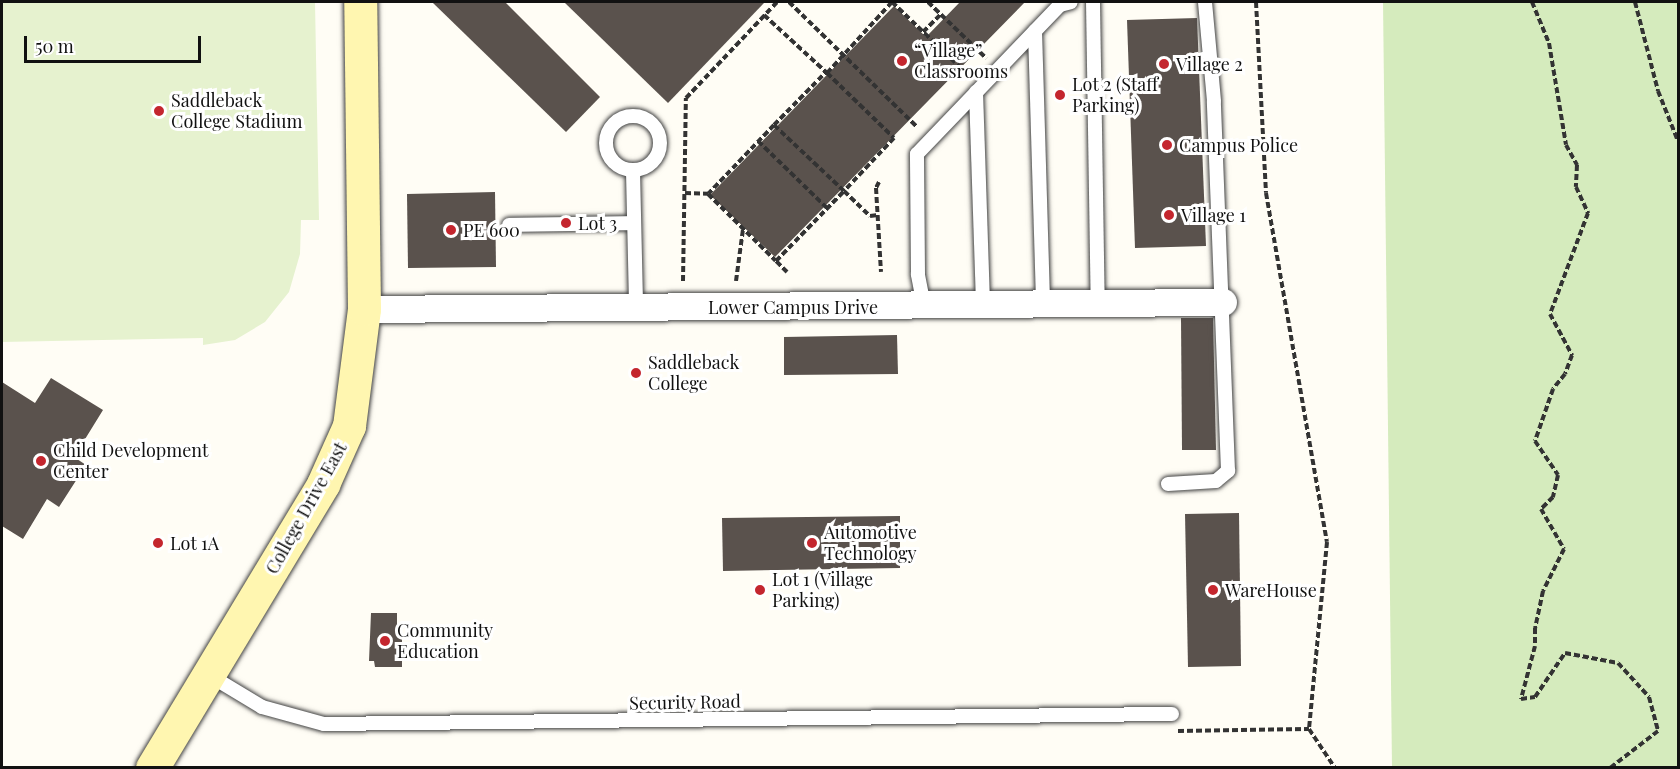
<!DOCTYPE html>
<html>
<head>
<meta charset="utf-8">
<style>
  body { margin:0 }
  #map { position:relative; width:1680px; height:769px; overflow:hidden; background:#fffdf5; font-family:"Playfair Display",serif }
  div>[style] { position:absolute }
  .green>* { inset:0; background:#d5ebbd }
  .pitch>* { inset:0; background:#e6f2cf }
  .building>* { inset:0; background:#5a524d }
  .path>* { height:4px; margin-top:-2px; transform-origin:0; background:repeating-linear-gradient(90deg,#333 0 6px,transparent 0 9px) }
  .roads { filter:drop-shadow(0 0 2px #444) drop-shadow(0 0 2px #444) }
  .lane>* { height:14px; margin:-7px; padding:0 7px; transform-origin:7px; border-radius:7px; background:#fff }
  .lane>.ring { margin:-7px; padding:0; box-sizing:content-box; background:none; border:14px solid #fff; border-radius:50% }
  .street>* { height:27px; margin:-13.5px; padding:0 13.5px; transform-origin:13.5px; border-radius:13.5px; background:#fff }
  .secondary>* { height:33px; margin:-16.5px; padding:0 16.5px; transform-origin:16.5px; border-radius:16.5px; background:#fff6b0 }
  .dots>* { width:16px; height:16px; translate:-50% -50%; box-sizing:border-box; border:3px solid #fff; border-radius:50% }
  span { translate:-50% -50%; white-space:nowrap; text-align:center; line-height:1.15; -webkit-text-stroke:6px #fff; paint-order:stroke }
  .poi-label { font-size:18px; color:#111 }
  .left { translate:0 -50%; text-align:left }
  .street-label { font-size:18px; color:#111 }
  .frame { position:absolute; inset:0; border:3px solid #111; pointer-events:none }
  .scale { position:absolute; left:24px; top:36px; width:177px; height:27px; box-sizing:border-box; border:3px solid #111; border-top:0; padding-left:8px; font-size:18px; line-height:21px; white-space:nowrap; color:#111; -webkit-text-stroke:4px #fff; paint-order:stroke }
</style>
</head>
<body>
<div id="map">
  <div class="green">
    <div style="clip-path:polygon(1383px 2px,1678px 2px,1678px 767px,1392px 767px)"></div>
  </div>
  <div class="pitch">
    <div style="clip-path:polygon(2px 2px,315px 2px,319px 220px,301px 220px,300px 254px,289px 292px,265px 322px,235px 340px,203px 345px,203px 338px,2px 342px)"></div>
  </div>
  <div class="building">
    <div style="clip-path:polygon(432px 2px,505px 2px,600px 97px,566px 132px)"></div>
    <div style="clip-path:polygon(564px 2px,765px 2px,668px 103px)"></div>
    <div style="clip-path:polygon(960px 2px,1025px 2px,775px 257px,710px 195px,894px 6px,926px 37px)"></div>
    <div style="clip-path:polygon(1197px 18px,1206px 246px,1135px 248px,1127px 20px)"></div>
    <div style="clip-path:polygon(495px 192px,496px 267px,408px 268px,407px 194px)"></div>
    <div style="clip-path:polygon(1181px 318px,1213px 318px,1216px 450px,1182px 450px)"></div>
    <div style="clip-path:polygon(897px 335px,898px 374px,784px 375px,784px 337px)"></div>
    <div style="clip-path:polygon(51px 378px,103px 410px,74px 457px,86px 465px,59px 507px,47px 499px,23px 539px,2px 526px,2px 382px,35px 403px)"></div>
    <div style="clip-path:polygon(1239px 513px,1241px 666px,1188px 667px,1185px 514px)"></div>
    <div style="clip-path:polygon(900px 516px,900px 568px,723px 571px,722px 518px)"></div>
    <div style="clip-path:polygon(371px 613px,397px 613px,397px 624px,402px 624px,402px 667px,375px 667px,374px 661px,369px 661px)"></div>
  </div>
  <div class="path">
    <div style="left:789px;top:2px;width:179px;rotate:44.3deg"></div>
    <div style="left:928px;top:2px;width:81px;rotate:44deg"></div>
    <div style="left:1256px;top:2px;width:191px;rotate:87deg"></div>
    <div style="left:1266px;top:193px;width:354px;rotate:80.1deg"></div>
    <div style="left:1327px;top:542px;width:188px;rotate:95.5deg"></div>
    <div style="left:1532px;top:2px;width:44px;rotate:67.5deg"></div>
    <div style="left:1549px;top:43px;width:103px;rotate:80.5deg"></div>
    <div style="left:1566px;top:145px;width:23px;rotate:61deg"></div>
    <div style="left:1577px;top:165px;width:22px;rotate:93deg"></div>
    <div style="left:1576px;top:187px;width:29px;rotate:65deg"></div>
    <div style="left:1588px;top:213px;width:108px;rotate:110.6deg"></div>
    <div style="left:1550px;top:314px;width:47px;rotate:61.8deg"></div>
    <div style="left:1572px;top:355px;width:20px;rotate:110deg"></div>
    <div style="left:1565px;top:374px;width:19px;rotate:129deg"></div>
    <div style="left:1553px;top:389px;width:55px;rotate:109.1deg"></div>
    <div style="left:1535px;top:441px;width:41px;rotate:55.9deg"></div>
    <div style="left:1558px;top:475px;width:23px;rotate:103deg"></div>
    <div style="left:1553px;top:497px;width:17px;rotate:135deg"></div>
    <div style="left:1541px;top:509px;width:46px;rotate:60.1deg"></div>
    <div style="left:1564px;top:549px;width:47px;rotate:116.6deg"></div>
    <div style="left:1543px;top:591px;width:38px;rotate:102deg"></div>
    <div style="left:1535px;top:628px;width:18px;rotate:90deg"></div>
    <div style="left:1535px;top:646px;width:55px;rotate:104.8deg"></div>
    <div style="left:1521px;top:699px;width:14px;rotate:-8deg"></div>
    <div style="left:1535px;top:697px;width:53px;rotate:-55.7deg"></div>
    <div style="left:1565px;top:653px;width:54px;rotate:10.7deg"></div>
    <div style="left:1618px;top:663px;width:46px;rotate:47.6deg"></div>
    <div style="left:1649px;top:697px;width:35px;rotate:75deg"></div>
    <div style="left:1658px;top:731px;width:61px;rotate:142.4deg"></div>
    <div style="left:1635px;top:2px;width:92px;rotate:75.5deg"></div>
    <div style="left:1658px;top:91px;width:54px;rotate:68.2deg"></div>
    <div style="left:764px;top:15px;width:86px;rotate:42.6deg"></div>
    <div style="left:827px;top:73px;width:96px;rotate:-47.5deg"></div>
    <div style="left:892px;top:2px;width:105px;rotate:43.8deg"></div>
    <div style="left:923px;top:32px;width:25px;rotate:-45deg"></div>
    <div style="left:827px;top:73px;width:93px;rotate:44.1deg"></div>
    <div style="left:894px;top:138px;width:73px;rotate:133.3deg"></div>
    <div style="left:844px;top:191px;width:36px;rotate:44deg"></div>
    <div style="left:870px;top:216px;width:8px;rotate:-7deg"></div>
    <div style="left:774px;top:125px;width:95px;rotate:133.7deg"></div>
    <div style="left:708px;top:194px;width:95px;rotate:44.6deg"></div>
    <div style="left:758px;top:141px;width:96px;rotate:44.2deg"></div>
    <div style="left:879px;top:182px;width:7px;rotate:117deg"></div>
    <div style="left:876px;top:188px;width:84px;rotate:86.6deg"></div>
    <div style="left:685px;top:193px;width:23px;rotate:2deg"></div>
    <div style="left:787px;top:272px;width:16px;rotate:-135deg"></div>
    <div style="left:776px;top:261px;width:98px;rotate:-45.8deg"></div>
    <div style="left:844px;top:191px;width:96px;rotate:-136.7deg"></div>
    <div style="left:774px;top:125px;width:74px;rotate:-45.5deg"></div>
    <div style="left:683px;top:281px;width:183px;rotate:-89.1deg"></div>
    <div style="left:686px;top:98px;width:132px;rotate:-46.5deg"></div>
    <div style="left:736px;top:281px;width:52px;rotate:-82.3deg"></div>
    <div style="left:1178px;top:731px;width:131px;rotate:-0.9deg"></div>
    <div style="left:1309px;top:729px;width:47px;rotate:56.3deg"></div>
  </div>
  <div class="roads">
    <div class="lane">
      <div style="left:1093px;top:2px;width:303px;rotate:89.1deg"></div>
      <div style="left:1035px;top:31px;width:274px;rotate:88.3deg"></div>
      <div style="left:976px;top:92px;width:213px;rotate:88.1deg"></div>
      <div class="ring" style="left:606px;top:116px;width:40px;height:40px"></div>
      <div style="left:633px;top:171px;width:137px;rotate:88.7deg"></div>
      <div style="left:509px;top:225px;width:125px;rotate:-0.9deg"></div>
      <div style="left:924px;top:306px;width:33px;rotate:-101deg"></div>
      <div style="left:918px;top:274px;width:120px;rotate:-90.5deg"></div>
      <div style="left:917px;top:154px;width:207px;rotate:-46.2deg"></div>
      <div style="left:1060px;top:5px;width:11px;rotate:-15deg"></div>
      <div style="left:1168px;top:484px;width:48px;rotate:-3.6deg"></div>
      <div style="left:1216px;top:481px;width:16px;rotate:-40deg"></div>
      <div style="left:1228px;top:471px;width:370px;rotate:-92.2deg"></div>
      <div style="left:1214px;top:101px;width:99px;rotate:-95.2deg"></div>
      <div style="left:209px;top:675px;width:62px;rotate:31.1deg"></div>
      <div style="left:262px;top:707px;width:64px;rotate:15.3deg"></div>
      <div style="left:324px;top:724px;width:848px;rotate:-0.68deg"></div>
    </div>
    <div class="street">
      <div style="left:364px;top:309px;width:859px;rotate:-0.47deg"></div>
    </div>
    <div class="secondary">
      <div style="left:152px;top:768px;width:332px;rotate:-58.9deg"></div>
      <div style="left:323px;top:484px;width:64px;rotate:-65.9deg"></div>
      <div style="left:349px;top:426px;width:118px;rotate:-82.7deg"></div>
      <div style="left:364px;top:309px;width:307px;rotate:-90.7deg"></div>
    </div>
  </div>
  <div class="dots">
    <div style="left:902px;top:61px;background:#c4262e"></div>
    <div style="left:1164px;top:64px;background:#c4262e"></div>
    <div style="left:1060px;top:95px;background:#c4262e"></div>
    <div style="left:159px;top:111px;background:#c4262e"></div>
    <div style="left:1167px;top:145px;background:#c4262e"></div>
    <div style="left:1169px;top:215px;background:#c4262e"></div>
    <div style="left:566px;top:223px;background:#c4262e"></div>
    <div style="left:451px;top:230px;background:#c4262e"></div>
    <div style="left:636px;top:373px;background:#c4262e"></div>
    <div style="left:41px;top:461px;background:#c4262e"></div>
    <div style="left:158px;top:543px;background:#c4262e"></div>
    <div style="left:812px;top:543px;background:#c4262e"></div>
    <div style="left:760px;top:590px;background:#c4262e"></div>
    <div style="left:1213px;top:590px;background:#c4262e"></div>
    <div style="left:385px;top:641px;background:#c4262e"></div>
  </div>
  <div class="poi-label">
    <span class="left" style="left:914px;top:61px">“Village”<br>Classrooms</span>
    <span class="left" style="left:1176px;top:64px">Village 2</span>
    <span class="left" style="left:1072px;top:95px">Lot 2 (Staff<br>Parking)</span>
    <span class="left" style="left:171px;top:111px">Saddleback<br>College Stadium</span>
    <span class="left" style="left:1179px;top:145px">Campus Police</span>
    <span class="left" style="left:1181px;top:215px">Village 1</span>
    <span class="left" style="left:578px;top:223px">Lot 3</span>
    <span class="left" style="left:463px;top:230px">PE 600</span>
    <span class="left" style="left:648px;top:373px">Saddleback<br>College</span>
    <span class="left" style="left:53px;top:461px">Child Development<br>Center</span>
    <span class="left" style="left:824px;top:543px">Automotive<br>Technology</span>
    <span class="left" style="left:170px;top:543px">Lot 1A</span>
    <span class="left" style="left:772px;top:590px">Lot 1 (Village<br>Parking)</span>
    <span class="left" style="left:1225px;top:590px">WareHouse</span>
    <span class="left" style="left:397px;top:641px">Community<br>Education</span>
  </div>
  <div class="street-label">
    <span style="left:793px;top:307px">Lower Campus Drive</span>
    <span style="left:306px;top:508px;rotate:-61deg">College Drive East</span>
    <span style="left:685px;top:702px;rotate:-1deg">Security Road</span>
  </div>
  <div class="frame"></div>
  <div class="scale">50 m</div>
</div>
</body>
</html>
